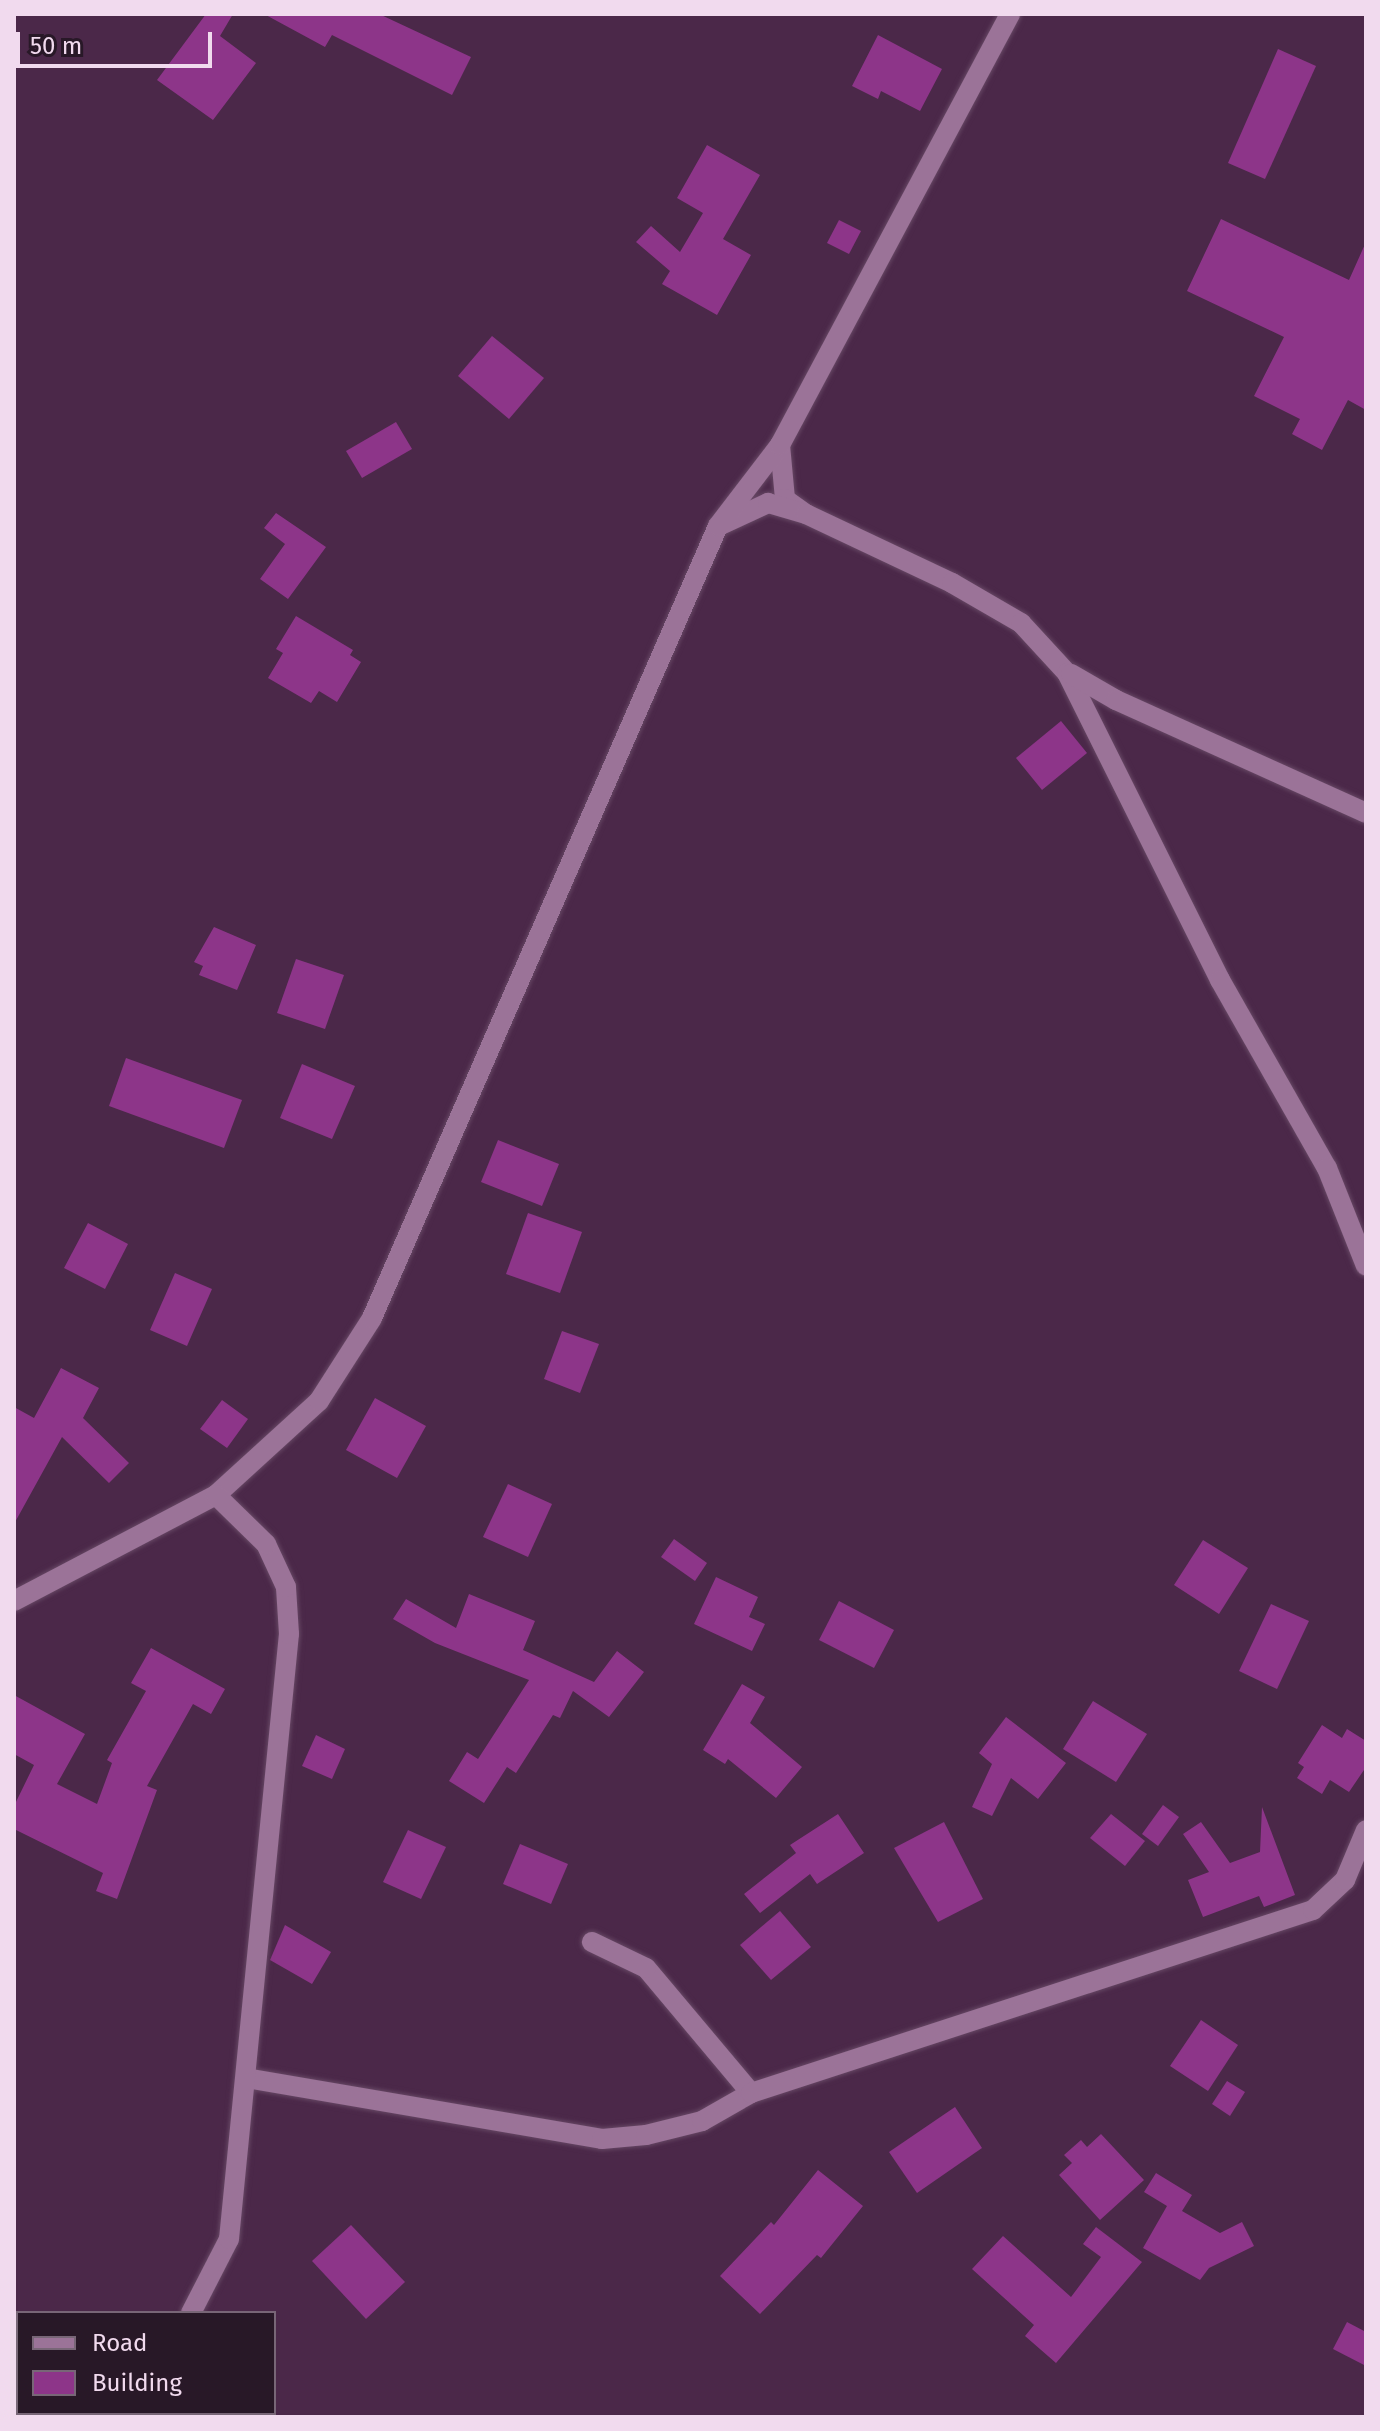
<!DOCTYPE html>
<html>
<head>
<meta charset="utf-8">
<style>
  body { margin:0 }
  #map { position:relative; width:1380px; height:2431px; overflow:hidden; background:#4b2849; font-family:"Fira Sans",sans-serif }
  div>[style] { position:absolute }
  .building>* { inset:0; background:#8d3589 }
  .roads { filter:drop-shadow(0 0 2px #664764) drop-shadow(0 0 2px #664764) }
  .minor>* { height:20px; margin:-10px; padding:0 10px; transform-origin:10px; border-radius:10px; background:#9b7398 }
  span { translate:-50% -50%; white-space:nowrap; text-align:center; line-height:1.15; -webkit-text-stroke:6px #281827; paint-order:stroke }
  .frame { position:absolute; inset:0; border:16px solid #f1daee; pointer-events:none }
  .legend { position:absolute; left:16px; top:2311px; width:260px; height:104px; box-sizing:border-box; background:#281827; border:2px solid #786677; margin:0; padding:10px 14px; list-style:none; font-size:24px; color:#f1daee }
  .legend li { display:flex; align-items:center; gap:16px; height:40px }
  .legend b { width:40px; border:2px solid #786677 }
  .scale { position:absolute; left:16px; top:32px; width:196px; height:36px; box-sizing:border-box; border:4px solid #f1daee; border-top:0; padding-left:10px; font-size:24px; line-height:28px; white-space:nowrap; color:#f1daee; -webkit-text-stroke:6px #281827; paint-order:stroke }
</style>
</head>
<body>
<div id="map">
  <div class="building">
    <div style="clip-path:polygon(206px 14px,233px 14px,220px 36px,256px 63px,213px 120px,157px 80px)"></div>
    <div style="clip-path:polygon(264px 14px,379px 14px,471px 57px,452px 95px,332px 35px,325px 47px)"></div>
    <div style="clip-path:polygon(878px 35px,942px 69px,920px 111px,881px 91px,878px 99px,852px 86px)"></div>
    <div style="clip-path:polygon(1278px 49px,1316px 66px,1265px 179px,1228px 163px)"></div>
    <div style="clip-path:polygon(707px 145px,760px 175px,723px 239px,751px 255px,717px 315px,662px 284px,670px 271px,636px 242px,651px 226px,680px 252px,703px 213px,677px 198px)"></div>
    <div style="clip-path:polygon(1221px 219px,1349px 280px,1366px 242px,1366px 410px,1348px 400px,1322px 450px,1292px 434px,1300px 419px,1254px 396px,1284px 337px,1187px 291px)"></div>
    <div style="clip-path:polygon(839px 220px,861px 231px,849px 254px,827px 243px)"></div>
    <div style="clip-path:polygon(492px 336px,544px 378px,509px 419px,458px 376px)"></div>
    <div style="clip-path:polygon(396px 422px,412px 449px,362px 478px,346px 451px)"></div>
    <div style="clip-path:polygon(276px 513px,326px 547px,288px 599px,260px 579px,285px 544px,264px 528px)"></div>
    <div style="clip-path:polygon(296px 616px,353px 650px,350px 655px,361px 662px,337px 702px,319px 691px,311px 703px,268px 678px,283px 653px,276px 649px)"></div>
    <div style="clip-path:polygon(1061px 721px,1087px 753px,1042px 790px,1016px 758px)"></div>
    <div style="clip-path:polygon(214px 927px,256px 945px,237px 990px,199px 975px,203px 966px,194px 962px)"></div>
    <div style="clip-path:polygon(296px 959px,344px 975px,325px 1029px,277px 1013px)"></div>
    <div style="clip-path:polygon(126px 1058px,242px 1100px,224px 1148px,109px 1106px)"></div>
    <div style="clip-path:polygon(302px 1064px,355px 1086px,332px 1139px,280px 1118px)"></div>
    <div style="clip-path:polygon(498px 1140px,559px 1164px,542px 1206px,481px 1182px)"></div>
    <div style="clip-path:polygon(528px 1213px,582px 1232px,560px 1293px,506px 1274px)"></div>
    <div style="clip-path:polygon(88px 1223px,128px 1244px,105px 1289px,64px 1268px)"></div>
    <div style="clip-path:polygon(175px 1273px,212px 1289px,187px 1346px,150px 1330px)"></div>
    <div style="clip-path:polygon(562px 1331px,599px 1344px,580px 1393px,544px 1379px)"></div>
    <div style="clip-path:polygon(61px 1368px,99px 1388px,83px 1418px,129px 1463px,109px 1483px,62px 1437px,14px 1524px,14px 1407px,34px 1418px)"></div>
    <div style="clip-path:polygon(375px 1398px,426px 1426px,397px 1478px,346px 1450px)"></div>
    <div style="clip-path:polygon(222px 1400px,248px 1419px,227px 1448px,200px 1429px)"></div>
    <div style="clip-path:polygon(508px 1484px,552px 1504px,528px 1557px,483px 1537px)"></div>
    <div style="clip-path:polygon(674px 1539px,707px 1563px,695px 1581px,661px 1557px)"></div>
    <div style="clip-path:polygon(1203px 1540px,1248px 1568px,1219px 1614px,1174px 1585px)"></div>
    <div style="clip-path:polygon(716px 1577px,758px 1597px,749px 1617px,765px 1624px,752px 1651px,694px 1624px)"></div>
    <div style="clip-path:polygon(469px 1594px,535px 1621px,523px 1650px,594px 1682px,617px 1651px,644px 1672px,609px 1717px,573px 1691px,560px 1718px,553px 1715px,516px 1773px,507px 1767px,484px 1803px,449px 1781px,467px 1752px,478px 1759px,529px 1680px,435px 1643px,393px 1619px,406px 1599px,456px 1628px)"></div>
    <div style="clip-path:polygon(839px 1601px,894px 1630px,874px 1668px,819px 1640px)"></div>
    <div style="clip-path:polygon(1271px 1604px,1309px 1621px,1277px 1689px,1239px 1671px)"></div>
    <div style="clip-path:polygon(151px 1648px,225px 1689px,211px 1714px,193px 1704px,147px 1786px,157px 1790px,117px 1899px,96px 1891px,103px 1873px,14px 1829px,14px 1806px,34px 1765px,14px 1754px,14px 1695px,85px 1734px,57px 1784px,97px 1804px,112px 1763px,107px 1760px,146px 1691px,131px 1683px)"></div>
    <div style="clip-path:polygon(742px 1684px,765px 1697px,750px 1723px,802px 1767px,776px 1798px,728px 1759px,725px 1764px,703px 1750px)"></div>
    <div style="clip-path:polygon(1093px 1701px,1147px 1734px,1116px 1782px,1063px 1749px)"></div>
    <div style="clip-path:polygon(1006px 1717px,1066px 1763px,1038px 1799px,1011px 1778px,992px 1816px,972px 1807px,992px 1764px,979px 1753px)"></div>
    <div style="clip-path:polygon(1322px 1725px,1342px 1738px,1347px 1729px,1366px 1741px,1366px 1767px,1349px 1792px,1330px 1780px,1322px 1794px,1297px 1778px,1304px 1767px,1298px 1763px)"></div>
    <div style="clip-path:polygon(316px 1735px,345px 1749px,332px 1779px,302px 1766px)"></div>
    <div style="clip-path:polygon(1163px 1805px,1179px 1817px,1158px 1846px,1142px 1834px)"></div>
    <div style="clip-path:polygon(1262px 1807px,1295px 1895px,1264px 1907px,1259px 1896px,1203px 1917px,1188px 1880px,1209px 1872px,1183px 1834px,1201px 1822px,1230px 1863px,1260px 1852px)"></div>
    <div style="clip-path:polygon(838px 1814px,864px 1853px,817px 1884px,810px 1874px,760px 1913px,744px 1894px,796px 1853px,790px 1845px)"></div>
    <div style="clip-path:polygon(1111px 1814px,1145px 1841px,1125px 1866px,1090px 1838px)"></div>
    <div style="clip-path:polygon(944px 1822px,983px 1899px,938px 1922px,894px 1848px)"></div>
    <div style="clip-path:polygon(408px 1830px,446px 1847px,421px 1899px,383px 1882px)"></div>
    <div style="clip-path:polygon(520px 1844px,568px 1864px,551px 1904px,503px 1884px)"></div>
    <div style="clip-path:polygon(780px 1911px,811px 1947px,771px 1980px,740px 1945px)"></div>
    <div style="clip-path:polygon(285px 1925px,331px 1952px,312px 1984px,270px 1960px)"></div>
    <div style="clip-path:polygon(1201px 2020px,1238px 2045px,1208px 2091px,1170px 2066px)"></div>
    <div style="clip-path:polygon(1227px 2081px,1245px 2092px,1230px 2116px,1212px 2104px)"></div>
    <div style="clip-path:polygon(955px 2107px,982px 2148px,917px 2193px,889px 2152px)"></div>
    <div style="clip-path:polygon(1101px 2134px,1144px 2180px,1100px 2220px,1059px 2175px,1072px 2163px,1064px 2155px,1081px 2140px,1087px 2147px)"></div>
    <div style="clip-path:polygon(818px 2170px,863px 2206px,821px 2258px,817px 2255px,760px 2314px,720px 2276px,771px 2222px,774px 2225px)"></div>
    <div style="clip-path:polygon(1156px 2173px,1192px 2195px,1182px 2211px,1220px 2233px,1242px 2222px,1254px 2246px,1209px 2268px,1200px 2280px,1143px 2248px,1167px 2206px,1144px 2192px)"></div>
    <div style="clip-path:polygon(351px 2225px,405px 2282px,366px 2319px,312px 2261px)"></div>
    <div style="clip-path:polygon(1096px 2227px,1142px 2262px,1056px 2363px,1025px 2336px,1034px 2325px,972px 2269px,1003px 2236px,1071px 2297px,1101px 2257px,1083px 2244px)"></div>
    <div style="clip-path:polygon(1347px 2322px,1366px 2332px,1366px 2366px,1333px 2349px)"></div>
  </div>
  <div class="roads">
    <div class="minor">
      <div style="left:780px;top:445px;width:54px;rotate:84.7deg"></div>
      <div style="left:785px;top:499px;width:22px;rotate:36deg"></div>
      <div style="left:723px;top:524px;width:50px;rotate:-25deg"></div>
      <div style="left:768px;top:503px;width:40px;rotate:16deg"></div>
      <div style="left:806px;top:514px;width:161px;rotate:25.3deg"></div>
      <div style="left:952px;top:583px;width:80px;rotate:30.1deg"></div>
      <div style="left:1021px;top:623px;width:68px;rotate:47.4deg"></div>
      <div style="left:1067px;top:673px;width:343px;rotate:63.5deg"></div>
      <div style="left:1220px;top:980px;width:216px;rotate:60.4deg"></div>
      <div style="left:1327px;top:1168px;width:105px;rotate:68.3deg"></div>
      <div style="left:1071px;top:674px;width:52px;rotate:30deg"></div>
      <div style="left:1116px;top:700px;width:274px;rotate:24.3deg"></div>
      <div style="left:14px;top:1601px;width:228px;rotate:-27.7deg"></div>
      <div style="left:216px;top:1495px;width:139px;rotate:-42.4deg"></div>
      <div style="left:319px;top:1401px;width:98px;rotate:-57.4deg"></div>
      <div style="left:372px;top:1318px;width:864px;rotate:-66.4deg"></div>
      <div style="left:718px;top:526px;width:102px;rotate:-52.6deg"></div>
      <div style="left:780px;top:445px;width:489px;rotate:-61.9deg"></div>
      <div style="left:246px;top:2078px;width:361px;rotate:9.7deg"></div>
      <div style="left:602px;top:2139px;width:44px;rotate:-5.2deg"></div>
      <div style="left:646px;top:2135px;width:58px;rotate:-14deg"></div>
      <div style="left:702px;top:2121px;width:56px;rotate:-29.7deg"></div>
      <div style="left:751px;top:2093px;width:163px;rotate:-130deg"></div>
      <div style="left:646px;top:1968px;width:60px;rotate:-154.3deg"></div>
      <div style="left:751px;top:2093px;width:591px;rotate:-18.04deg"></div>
      <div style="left:1313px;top:1910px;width:44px;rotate:-43.2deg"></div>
      <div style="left:1345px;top:1880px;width:54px;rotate:-67.2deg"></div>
      <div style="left:191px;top:2313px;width:83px;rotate:-62.8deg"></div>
      <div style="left:229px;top:2239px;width:608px;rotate:-84.34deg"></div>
      <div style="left:289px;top:1634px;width:47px;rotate:-93.7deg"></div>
      <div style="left:286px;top:1587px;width:47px;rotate:-114.9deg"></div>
      <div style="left:266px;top:1544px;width:70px;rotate:-135.6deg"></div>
      <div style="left:135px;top:2417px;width:4px;rotate:-63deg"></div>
    </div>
  </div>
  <div class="frame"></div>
  <ul class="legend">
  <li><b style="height:10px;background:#9b7398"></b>Road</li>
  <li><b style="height:22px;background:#8d3589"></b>Building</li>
  </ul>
  <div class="scale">50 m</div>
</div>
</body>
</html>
